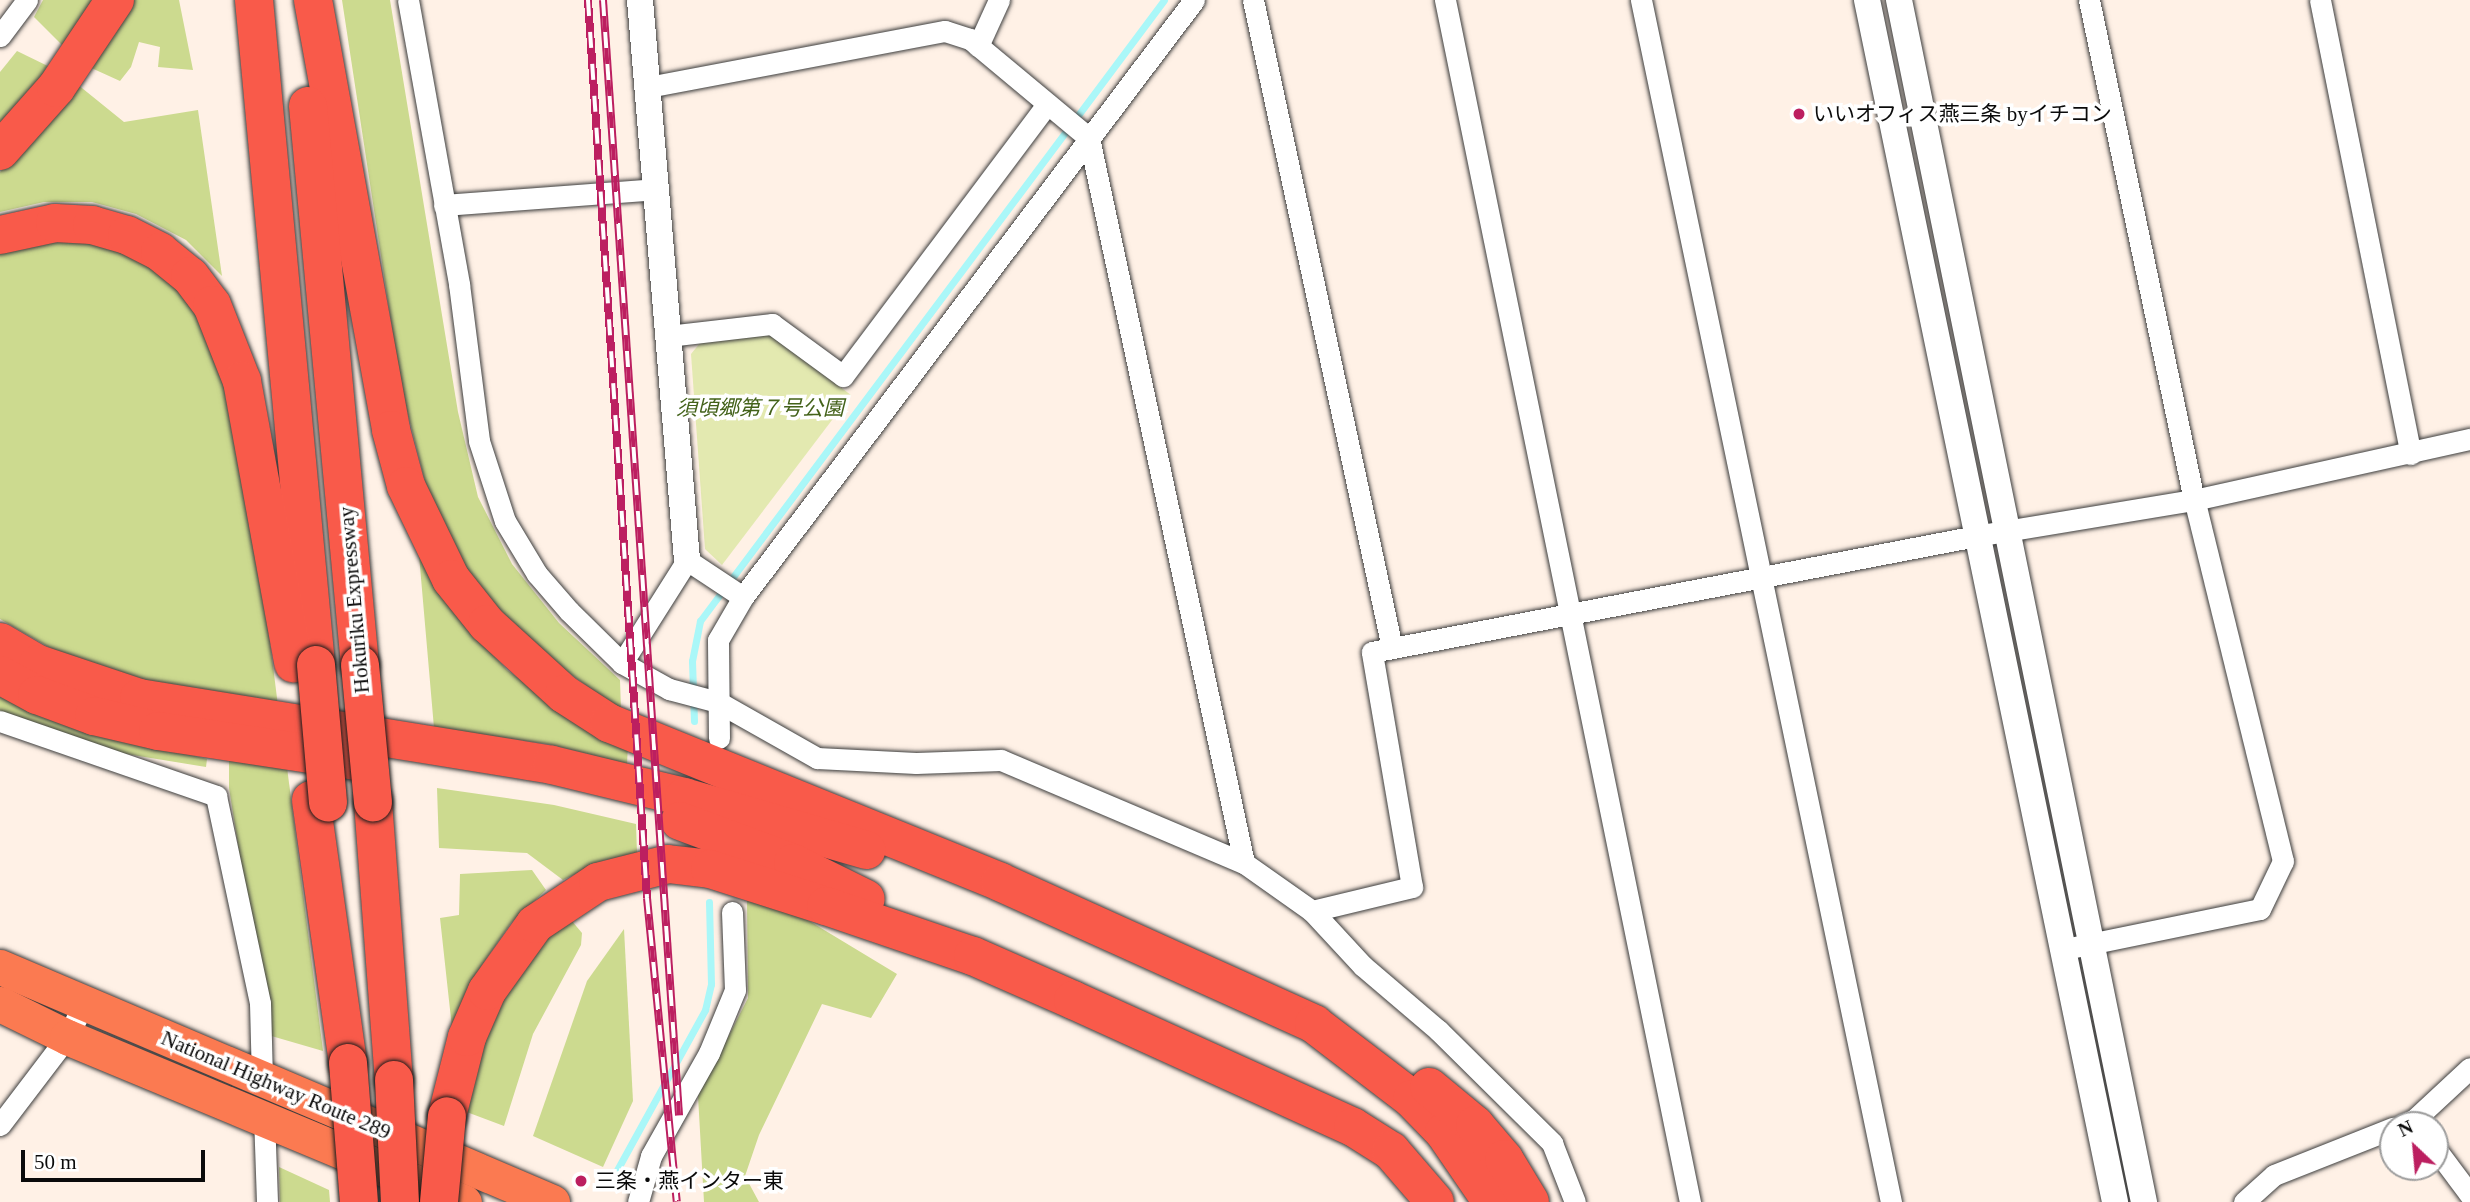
<!DOCTYPE html>
<html>
<head>
<meta charset="utf-8">
<style>
  body { margin:0 }
  #map { position:relative; width:2470px; height:1202px; overflow:hidden; background:#fff1e6; font-family:"Times New Roman","Noto Sans JP",serif }
  div>[style] { position:absolute }
  .green>* { inset:0; background:#e3e9b0 }
  .forest>* { inset:0; background:#ccda8f }
  .stream>* { height:7px; margin:-3.5px; padding:0 3.5px; transform-origin:3.5px; border-radius:3.5px; background:#aaf7f8 }
  .roads { filter:drop-shadow(0 0 2px #3d3d3d) drop-shadow(0 0 2px #3d3d3d) }
  .minor>* { height:21px; margin:-10.5px; padding:0 10.5px; transform-origin:10.5px; border-radius:10.5px; background:#fff }
  .tertiary>* { height:26px; margin:-13px; padding:0 13px; transform-origin:13px; border-radius:13px; background:#fff }
  .trunk>* { height:35px; margin:-17.5px; padding:0 17.5px; transform-origin:17.5px; border-radius:17.5px; background:#fb7a51 }
  .motorway>* { height:38px; margin:-19px; padding:0 19px; transform-origin:19px; border-radius:19px; background:#f95a4a }
  .rail>* { height:8px; margin-top:-4px; transform-origin:0; background:repeating-linear-gradient(90deg,#fff 0 16px,#bc1f60 0 32px); box-sizing:border-box; border-block:2px solid #bc1f60 }
  .bridges { filter:drop-shadow(0 0 2px #1b1b1b) drop-shadow(0 0 2px #1b1b1b) }
  .motorway-bridge>* { height:38px; margin:-19px; padding:0 19px; transform-origin:19px; border-radius:19px; background:#f95a4a }
  .dots>* { width:19px; height:19px; translate:-50% -50%; box-sizing:border-box; border:4px solid #fff; border-radius:50% }
  span { translate:-50% -50%; white-space:nowrap; text-align:center; line-height:1.15; -webkit-text-stroke:7px #fff; paint-order:stroke }
  .poi-label { font-size:21px; color:#0a0a0a }
  .left { translate:0 -50%; text-align:left }
  .park-label { font-size:21px; color:#43621a; font-style:italic }
  .street-label { font-size:21px; color:#0a0a0a }
  .north { position:absolute; left:2379px; top:1111px; width:70px; height:70px; box-sizing:border-box; background:#fff; border:2px solid #9d9d9d; border-radius:50%; rotate:334deg; font-size:19px; font-weight:700; line-height:28px; text-align:center; color:#0a0a0a }
  .north::after { content:''; display:block; margin:auto; width:24px; height:32px; background:#bc1f60; clip-path:polygon(50% 0,100% 100%,50% 72%,0 100%) }
  .scale { position:absolute; left:21px; top:1150px; width:184px; height:32px; box-sizing:border-box; border:4px solid #0a0a0a; border-top:0; padding-left:9px; font-size:21px; line-height:24px; white-space:nowrap; color:#0a0a0a; -webkit-text-stroke:5px #fff; paint-order:stroke }
</style>
</head>
<body>
<div id="map">
  <div class="green">
    <div style="clip-path:polygon(758px 332px,770px 335px,851px 395px,722px 565px,705px 549px,691px 354px,700px 343px)"></div>
  </div>
  <div class="forest">
    <div style="clip-path:polygon(43px 0,98px 0,65px 48px,34px 17px)"></div>
    <div style="clip-path:polygon(132px 0,179px 0,193px 70px,158px 67px,160px 47px,139px 42px,131px 67px,120px 81px,87px 66px)"></div>
    <div style="clip-path:polygon(342px 0,390px 0,458px 412px,478px 497px,512px 564px,559px 623px,620px 680px,621px 711px,531px 645px,473px 581px,429px 497px,401px 387px)"></div>
    <div style="clip-path:polygon(17px 51px,56px 70px,0 127px,0 72px)"></div>
    <div style="clip-path:polygon(77px 84px,124px 122px,198px 110px,222px 276px,186px 240px,136px 214px,92px 202px,44px 202px,0 212px,0 172px)"></div>
    <div style="clip-path:polygon(95px 238px,141px 256px,179px 286px,224px 362px,257px 539px,278px 706px,141px 682px,71px 660px,0 619px,0 249px)"></div>
    <div style="clip-path:polygon(419px 555px,447px 604px,507px 670px,562px 710px,628px 745px,627px 764px,548px 744px,434px 728px)"></div>
    <div style="clip-path:polygon(0 688px,116px 737px,207px 759px,206px 767px,114px 752px,0 712px)"></div>
    <div style="clip-path:polygon(229px 759px,287px 767px,323px 1051px,268px 1035px,229px 788px)"></div>
    <div style="clip-path:polygon(437px 788px,554px 805px,636px 824px,637px 853px,603px 861px,563px 880px,527px 853px,439px 848px)"></div>
    <div style="clip-path:polygon(532px 870px,546px 890px,511px 923px,482px 965px,452px 1028px,440px 918px,459px 915px,460px 874px)"></div>
    <div style="clip-path:polygon(747px 900px,801px 916px,897px 974px,871px 1018px,822px 1004px,759px 1135px,745px 1176px,759px 1202px,704px 1202px,698px 1096px,748px 998px)"></div>
    <div style="clip-path:polygon(566px 914px,582px 933px,581px 945px,533px 1034px,504px 1126px,464px 1111px,480px 1041px,507px 983px)"></div>
    <div style="clip-path:polygon(624px 929px,633px 1101px,603px 1167px,533px 1136px,587px 981px)"></div>
    <div style="clip-path:polygon(279px 1167px,329px 1190px,330px 1202px,280px 1202px)"></div>
  </div>
  <div class="stream">
    <div style="left:694px;top:721px;width:60px;rotate:-91.9deg"></div>
    <div style="left:692px;top:661px;width:41px;rotate:-78.7deg"></div>
    <div style="left:700px;top:621px;width:775px;rotate:-53.23deg"></div>
    <div style="left:617px;top:1170px;width:183px;rotate:-61.2deg"></div>
    <div style="left:705px;top:1010px;width:27px;rotate:-77deg"></div>
    <div style="left:711px;top:984px;width:82px;rotate:-91.4deg"></div>
  </div>
  <div class="roads">
    <div class="minor">
      <div style="left:408px;top:0;width:289px;rotate:79.8deg"></div>
      <div style="left:459px;top:284px;width:158px;rotate:82.7deg"></div>
      <div style="left:479px;top:441px;width:84px;rotate:72deg"></div>
      <div style="left:505px;top:521px;width:62px;rotate:58.9deg"></div>
      <div style="left:537px;top:574px;width:49px;rotate:49.1deg"></div>
      <div style="left:569px;top:611px;width:74px;rotate:44.5deg"></div>
      <div style="left:622px;top:663px;width:54px;rotate:29deg"></div>
      <div style="left:669px;top:689px;width:51px;rotate:14.9deg"></div>
      <div style="left:718px;top:702px;width:114px;rotate:29.5deg"></div>
      <div style="left:817px;top:758px;width:99px;rotate:2.9deg"></div>
      <div style="left:916px;top:763px;width:85px;rotate:-2deg"></div>
      <div style="left:1001px;top:760px;width:264px;rotate:23deg"></div>
      <div style="left:1244px;top:863px;width:83px;rotate:35.2deg"></div>
      <div style="left:1312px;top:911px;width:75px;rotate:47.2deg"></div>
      <div style="left:1363px;top:966px;width:99px;rotate:40.5deg"></div>
      <div style="left:1438px;top:1030px;width:161px;rotate:44.7deg"></div>
      <div style="left:1552px;top:1143px;width:63px;rotate:68.7deg"></div>
      <div style="left:1253px;top:0;width:663px;rotate:77.89deg"></div>
      <div style="left:1445px;top:0;width:1227px;rotate:78.48deg"></div>
      <div style="left:1641px;top:0;width:1228px;rotate:78.25deg"></div>
      <div style="left:2320px;top:0;width:463px;rotate:78.7deg"></div>
      <div style="left:0;top:36px;width:45px;rotate:-53.1deg"></div>
      <div style="left:978px;top:46px;width:51px;rotate:-65.5deg"></div>
      <div style="left:648px;top:87px;width:302px;rotate:-10.7deg"></div>
      <div style="left:945px;top:31px;width:26px;rotate:18deg"></div>
      <div style="left:970px;top:39px;width:155px;rotate:39.8deg"></div>
      <div style="left:1089px;top:138px;width:741px;rotate:77.93deg"></div>
      <div style="left:444px;top:205px;width:214px;rotate:-4.3deg"></div>
      <div style="left:668px;top:336px;width:105px;rotate:-6.6deg"></div>
      <div style="left:772px;top:324px;width:88px;rotate:36.2deg"></div>
      <div style="left:843px;top:376px;width:340px;rotate:-53.1deg"></div>
      <div style="left:622px;top:663px;width:122px;rotate:-57.7deg"></div>
      <div style="left:687px;top:560px;width:67px;rotate:33.5deg"></div>
      <div style="left:0;top:721px;width:229px;rotate:19.1deg"></div>
      <div style="left:216px;top:796px;width:212px;rotate:78deg"></div>
      <div style="left:260px;top:1003px;width:75px;rotate:88.5deg"></div>
      <div style="left:719px;top:738px;width:98px;rotate:-90.6deg"></div>
      <div style="left:718px;top:640px;width:50px;rotate:-59.8deg"></div>
      <div style="left:743px;top:597px;width:748px;rotate:-52.93deg"></div>
      <div style="left:1312px;top:911px;width:103px;rotate:-13.5deg"></div>
      <div style="left:1412px;top:887px;width:238px;rotate:-99.7deg"></div>
      <div style="left:1372px;top:652px;width:615px;rotate:-10.87deg"></div>
      <div style="left:1976px;top:536px;width:221px;rotate:-9.4deg"></div>
      <div style="left:2194px;top:500px;width:283px;rotate:-12.5deg"></div>
      <div style="left:2065px;top:949px;width:199px;rotate:-11.6deg"></div>
      <div style="left:2260px;top:909px;width:53px;rotate:-64.4deg"></div>
      <div style="left:2283px;top:861px;width:372px;rotate:-103.8deg"></div>
      <div style="left:2194px;top:500px;width:511px;rotate:-101.86deg"></div>
      <div style="left:264px;top:1116px;width:86px;rotate:88deg"></div>
      <div style="left:0;top:1125px;width:111px;rotate:-52.7deg"></div>
      <div style="left:67px;top:1037px;width:36px;rotate:-63deg"></div>
      <div style="left:2402px;top:1125px;width:13px;rotate:-23deg"></div>
      <div style="left:2414px;top:1120px;width:76px;rotate:-42.9deg"></div>
      <div style="left:2435px;top:1148px;width:59px;rotate:53.3deg"></div>
      <div style="left:638px;top:1202px;width:48px;rotate:-74.2deg"></div>
      <div style="left:651px;top:1156px;width:118px;rotate:-60.6deg"></div>
      <div style="left:709px;top:1053px;width:68px;rotate:-67.6deg"></div>
      <div style="left:735px;top:990px;width:78px;rotate:-92.2deg"></div>
      <div style="left:2244px;top:1202px;width:40px;rotate:-42deg"></div>
      <div style="left:2274px;top:1175px;width:128px;rotate:-21.6deg"></div>
    </div>
    <div class="tertiary">
      <div style="left:640px;top:0;width:562px;rotate:85.2deg"></div>
      <div style="left:1867px;top:0;width:1227px;rotate:78.34deg"></div>
      <div style="left:1899px;top:0;width:1227px;rotate:78.48deg"></div>
    </div>
    <div class="trunk">
      <div style="left:0;top:967px;width:600px;rotate:23.06deg"></div>
      <div style="left:0;top:1004px;width:75px;rotate:26.2deg"></div>
      <div style="left:67px;top:1037px;width:430px;rotate:22.6deg"></div>
    </div>
    <div class="motorway">
      <div style="left:254px;top:0;width:668px;rotate:84.67deg"></div>
      <div style="left:313px;top:0;width:437px;rotate:79.7deg"></div>
      <div style="left:391px;top:430px;width:58px;rotate:75deg"></div>
      <div style="left:406px;top:486px;width:103px;rotate:64.2deg"></div>
      <div style="left:451px;top:579px;width:58px;rotate:51.3deg"></div>
      <div style="left:487px;top:624px;width:104px;rotate:42.3deg"></div>
      <div style="left:564px;top:694px;width:54px;rotate:32.8deg"></div>
      <div style="left:609px;top:723px;width:422px;rotate:22.1deg"></div>
      <div style="left:1000px;top:882px;width:345px;rotate:24.3deg"></div>
      <div style="left:1314px;top:1024px;width:123px;rotate:37.4deg"></div>
      <div style="left:1412px;top:1099px;width:46px;rotate:45.9deg"></div>
      <div style="left:1444px;top:1132px;width:85px;rotate:55.6deg"></div>
      <div style="left:308px;top:106px;width:561px;rotate:84.69deg"></div>
      <div style="left:0;top:151px;width:84px;rotate:-48.4deg"></div>
      <div style="left:56px;top:88px;width:106px;rotate:-56.2deg"></div>
      <div style="left:0;top:235px;width:56px;rotate:-12.3deg"></div>
      <div style="left:55px;top:223px;width:37px;rotate:3deg"></div>
      <div style="left:92px;top:225px;width:36px;rotate:16deg"></div>
      <div style="left:127px;top:235px;width:37px;rotate:27deg"></div>
      <div style="left:160px;top:252px;width:38px;rotate:39deg"></div>
      <div style="left:190px;top:276px;width:36px;rotate:53deg"></div>
      <div style="left:212px;top:305px;width:82px;rotate:68.5deg"></div>
      <div style="left:242px;top:381px;width:287px;rotate:79.7deg"></div>
      <div style="left:0;top:642px;width:44px;rotate:30.1deg"></div>
      <div style="left:38px;top:664px;width:107px;rotate:18.6deg"></div>
      <div style="left:139px;top:698px;width:418px;rotate:9.2deg"></div>
      <div style="left:552px;top:765px;width:136px;rotate:13.6deg"></div>
      <div style="left:684px;top:797px;width:190px;rotate:16.2deg"></div>
      <div style="left:0;top:675px;width:42px;rotate:28.4deg"></div>
      <div style="left:37px;top:695px;width:61px;rotate:20.2deg"></div>
      <div style="left:94px;top:716px;width:66px;rotate:13.2deg"></div>
      <div style="left:158px;top:731px;width:200px;rotate:8.6deg"></div>
      <div style="left:311px;top:800px;width:266px;rotate:82deg"></div>
      <div style="left:373px;top:802px;width:279px;rotate:85.7deg"></div>
      <div style="left:680px;top:821px;width:121px;rotate:20.4deg"></div>
      <div style="left:793px;top:863px;width:81px;rotate:26.3deg"></div>
      <div style="left:1429px;top:1087px;width:60px;rotate:39.6deg"></div>
      <div style="left:1475px;top:1125px;width:45px;rotate:49.5deg"></div>
      <div style="left:1504px;top:1159px;width:50px;rotate:58.8deg"></div>
      <div style="left:447px;top:1116px;width:81px;rotate:-75.8deg"></div>
      <div style="left:467px;top:1037px;width:50px;rotate:-66.5deg"></div>
      <div style="left:487px;top:991px;width:82px;rotate:-54.4deg"></div>
      <div style="left:535px;top:924px;width:76px;rotate:-33.7deg"></div>
      <div style="left:598px;top:882px;width:72px;rotate:-14.4deg"></div>
      <div style="left:668px;top:864px;width:42px;rotate:6.8deg"></div>
      <div style="left:710px;top:869px;width:122px;rotate:17.7deg"></div>
      <div style="left:826px;top:906px;width:155px;rotate:18.8deg"></div>
      <div style="left:973px;top:956px;width:109px;rotate:23.7deg"></div>
      <div style="left:1073px;top:1000px;width:307px;rotate:24.4deg"></div>
      <div style="left:1353px;top:1127px;width:45px;rotate:32.3deg"></div>
      <div style="left:1391px;top:1151px;width:67px;rotate:49.2deg"></div>
    </div>
  </div>
  <div class="rail">
    <div style="left:588px;top:0;width:900px;rotate:86.24deg"></div>
    <div style="left:647px;top:898px;width:305px;rotate:84.4deg"></div>
    <div style="left:603px;top:0;width:1118px;rotate:86.1deg"></div>
  </div>
  <div class="bridges">
    <div class="motorway-bridge">
      <div style="left:316px;top:665px;width:138px;rotate:85deg"></div>
      <div style="left:360px;top:665px;width:138px;rotate:84.6deg"></div>
      <div style="left:348px;top:1063px;width:139px;rotate:85.5deg"></div>
      <div style="left:394px;top:1080px;width:122px;rotate:87.2deg"></div>
      <div style="left:439px;top:1202px;width:86px;rotate:-84.7deg"></div>
    </div>
  </div>
  <div class="dots">
    <div style="left:1799px;top:114px;background:#bc1f60"></div>
    <div style="left:581px;top:1181px;background:#bc1f60"></div>
  </div>
  <div class="poi-label">
    <span class="left" style="left:1813px;top:114px">いいオフィス燕三条 byイチコン</span>
    <span class="left" style="left:595px;top:1181px">三条・燕インター東</span>
  </div>
  <div class="park-label">
    <span style="left:760px;top:408px">須頃郷第７号公園</span>
  </div>
  <div class="street-label">
    <span style="left:354px;top:600px;rotate:-95deg">Hokuriku Expressway</span>
    <span style="left:276px;top:1085px;rotate:23deg">National Highway Route 289</span>
  </div>
  <div class="north">N</div>
  <div class="scale">50 m</div>
</div>
</body>
</html>
